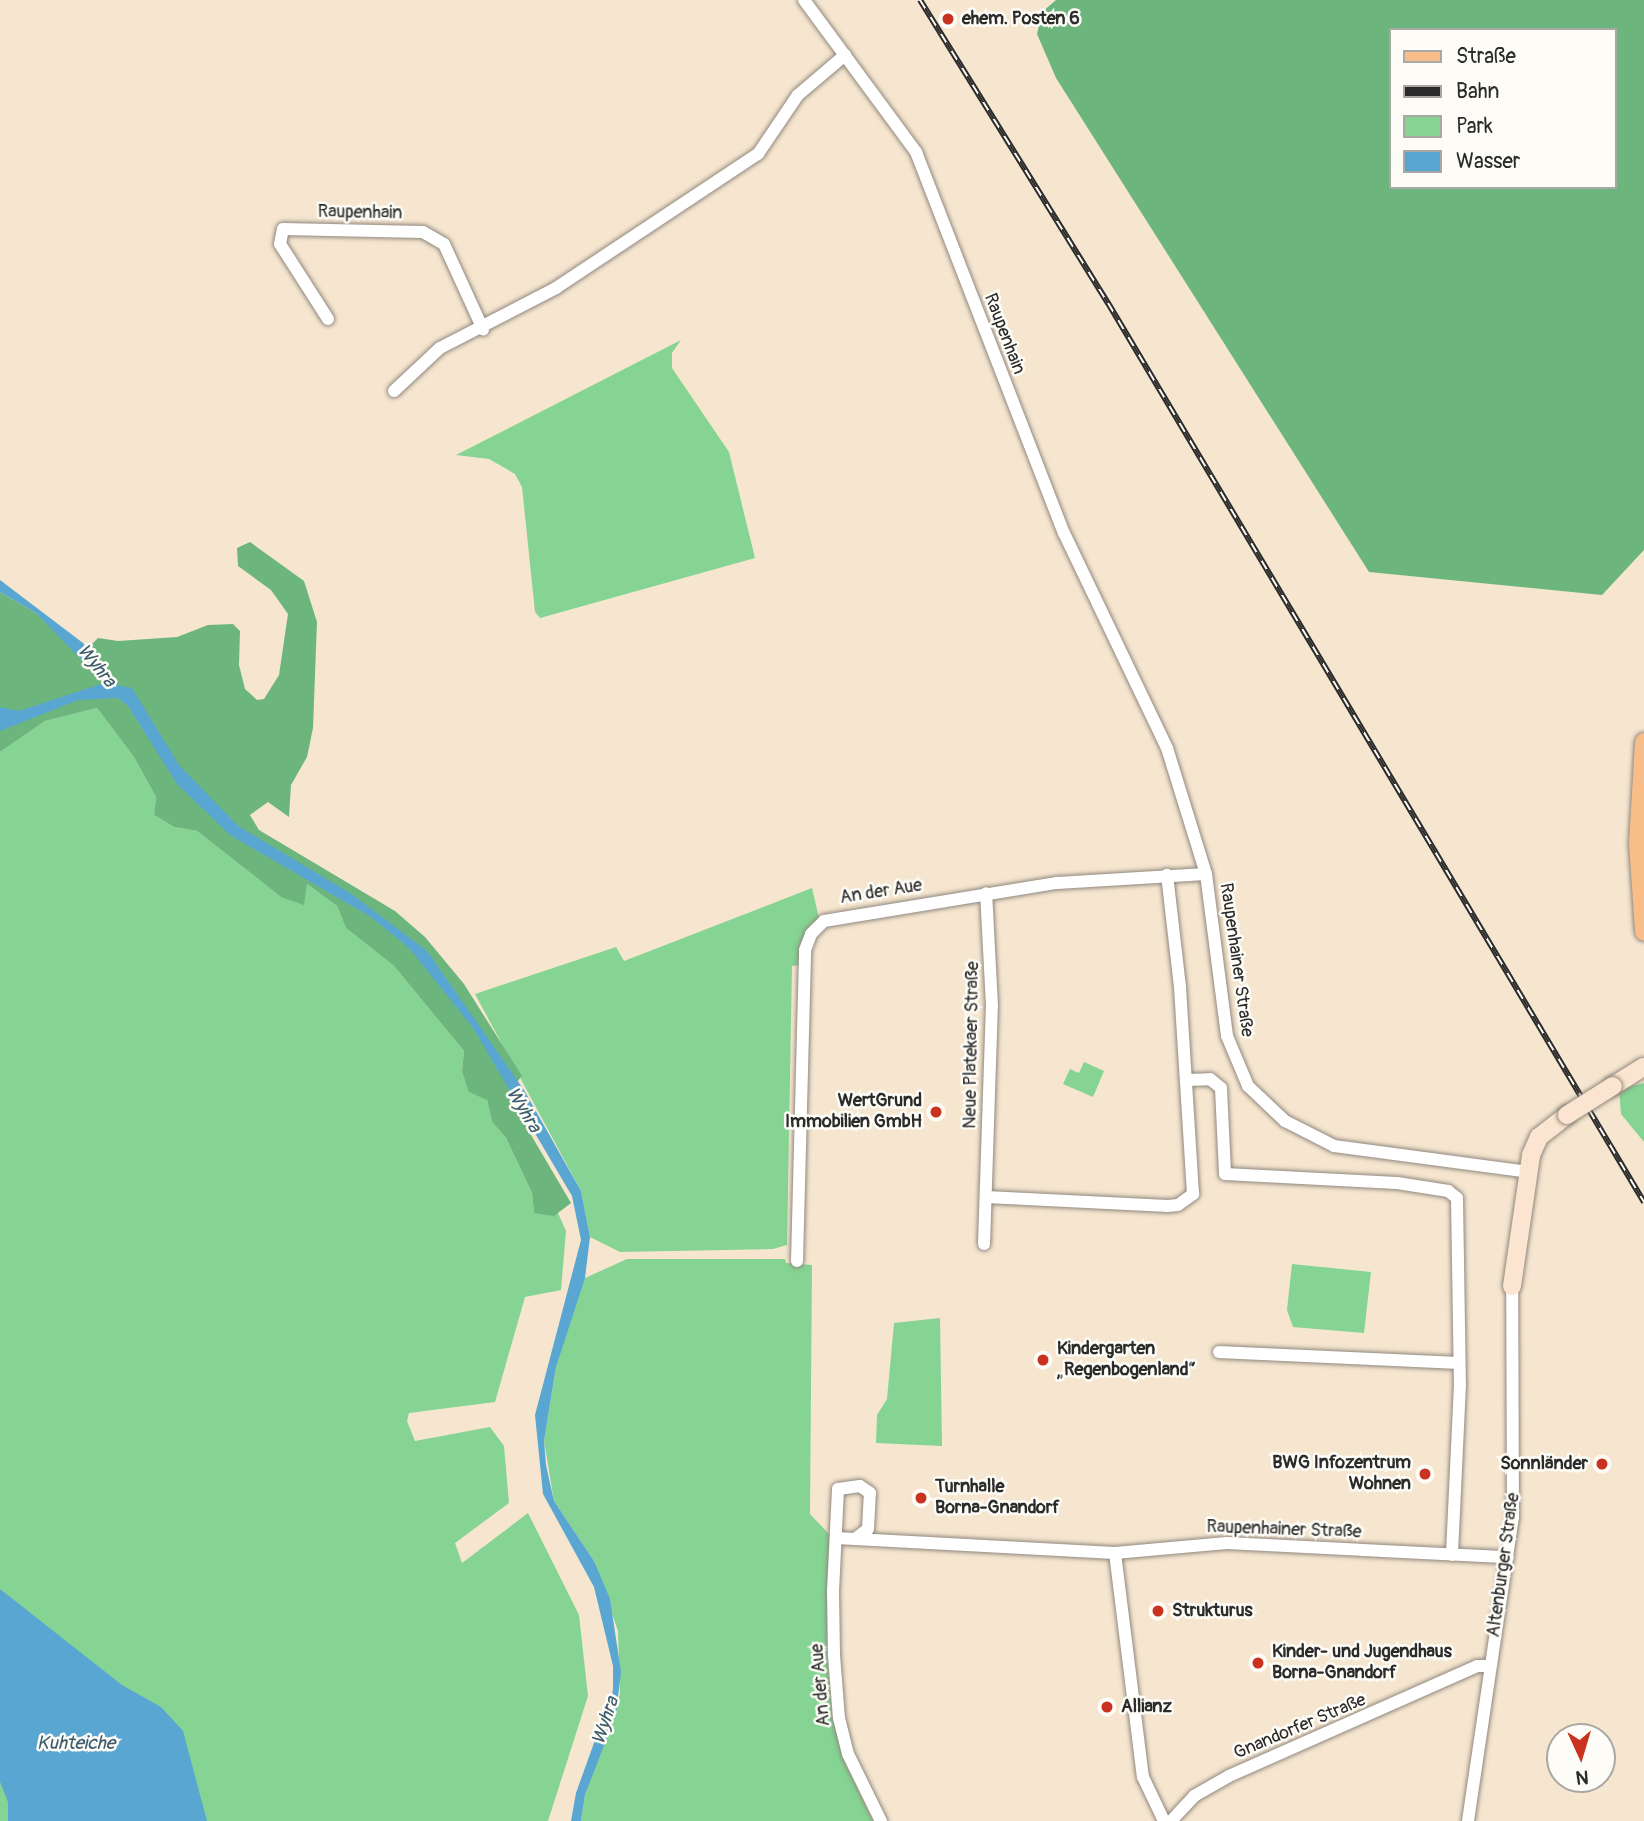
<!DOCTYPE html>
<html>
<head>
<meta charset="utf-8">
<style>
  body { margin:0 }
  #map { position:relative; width:1644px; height:1821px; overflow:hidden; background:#f6e6d0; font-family:Pangolin,sans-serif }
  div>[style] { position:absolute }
  .green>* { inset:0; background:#85d493 }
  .forest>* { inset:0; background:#6cb67d }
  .water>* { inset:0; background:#59a6d2 }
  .roads { filter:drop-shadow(0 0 2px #90887e) drop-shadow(0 0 2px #90887e) }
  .street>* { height:12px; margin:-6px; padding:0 6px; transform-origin:6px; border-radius:6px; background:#fff }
  .secondary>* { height:18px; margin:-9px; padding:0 9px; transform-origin:9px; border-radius:9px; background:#fce5d0 }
  .primary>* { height:19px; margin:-9.5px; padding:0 9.5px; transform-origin:9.5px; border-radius:9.5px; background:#f8bd89 }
  .rail>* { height:6px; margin-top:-3px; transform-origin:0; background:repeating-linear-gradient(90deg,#fdfcf7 0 10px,#2b2b2b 0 20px); box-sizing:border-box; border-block:2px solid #2b2b2b }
  .bridges { filter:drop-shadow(0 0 2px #90887e) drop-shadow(0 0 2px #90887e) }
  .secondary-bridge>* { height:18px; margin:-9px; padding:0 9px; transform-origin:9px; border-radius:9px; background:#fce5d0 }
  .dots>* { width:19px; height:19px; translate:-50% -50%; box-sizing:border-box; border:4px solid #fdfcf7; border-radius:50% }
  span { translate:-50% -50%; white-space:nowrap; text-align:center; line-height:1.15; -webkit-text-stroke:5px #fdfcf7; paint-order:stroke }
  .poi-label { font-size:18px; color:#2b2b2b; font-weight:700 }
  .left { translate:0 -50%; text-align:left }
  .right { translate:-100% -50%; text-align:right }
  .street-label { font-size:18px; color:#2b2b2b }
  .water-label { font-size:19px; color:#3d5c6e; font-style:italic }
  .legend { position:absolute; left:1389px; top:28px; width:228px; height:161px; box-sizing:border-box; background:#fdfcf7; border:2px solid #a9a8a5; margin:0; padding:9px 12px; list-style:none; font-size:21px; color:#2b2b2b }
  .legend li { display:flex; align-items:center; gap:14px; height:35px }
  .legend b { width:35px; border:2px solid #a9a8a5 }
  .north { position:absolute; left:1546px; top:1723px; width:70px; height:70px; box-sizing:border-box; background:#fdfcf7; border:2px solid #a9a8a5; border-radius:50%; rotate:176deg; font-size:19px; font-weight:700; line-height:28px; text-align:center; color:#2b2b2b }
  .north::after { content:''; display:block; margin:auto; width:24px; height:32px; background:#c8321e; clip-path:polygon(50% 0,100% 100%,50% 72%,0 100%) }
</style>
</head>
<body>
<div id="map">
  <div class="green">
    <div style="clip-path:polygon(681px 340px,672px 353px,672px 368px,729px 452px,755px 558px,540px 618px,535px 612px,522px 487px,515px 474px,489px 459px,456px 455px)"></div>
    <div style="clip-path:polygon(97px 708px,134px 757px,156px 797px,154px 815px,174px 827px,197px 831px,281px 897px,307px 884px,337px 906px,346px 928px,394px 966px,464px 1051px,462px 1071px,487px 1100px,492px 1122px,506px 1138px,532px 1193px,534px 1213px,558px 1213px,566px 1231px,561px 1290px,525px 1297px,495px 1402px,409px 1413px,407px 1421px,415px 1441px,490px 1427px,504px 1446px,509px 1503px,455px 1543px,462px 1563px,528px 1513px,579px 1615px,588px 1696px,548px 1821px,0 1821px,0 752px,45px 721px)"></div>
    <div style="clip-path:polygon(812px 888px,819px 918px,806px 930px,799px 965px,792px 966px,787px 1245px,773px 1249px,620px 1252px,590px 1237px,581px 1191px,475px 994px,616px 947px,624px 961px)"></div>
    <div style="clip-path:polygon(1084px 1062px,1104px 1071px,1093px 1097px,1063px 1084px,1070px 1069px,1079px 1073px)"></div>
    <div style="clip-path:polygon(1644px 1083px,1644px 1142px,1621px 1114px,1619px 1089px)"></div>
    <div style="clip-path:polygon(627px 1259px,785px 1259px,786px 1263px,812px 1265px,810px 1514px,830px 1535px,827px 1653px,832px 1715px,845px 1762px,873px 1821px,581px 1821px,585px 1795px,620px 1694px,618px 1631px,594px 1561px,554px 1501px,544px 1441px,556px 1367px,579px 1288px,585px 1278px)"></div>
    <div style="clip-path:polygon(1292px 1264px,1371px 1272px,1364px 1333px,1293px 1327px,1287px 1310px)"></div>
    <div style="clip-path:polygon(940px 1318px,942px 1446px,876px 1443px,877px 1415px,887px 1399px,894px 1323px)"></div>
  </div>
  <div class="forest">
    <div style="clip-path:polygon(evenodd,1056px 0,1644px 0,1644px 550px,1602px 595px,1369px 572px,1056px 78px,1037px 34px,1042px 12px,1056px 0,1390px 30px,1614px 30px,1614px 187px,1390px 187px,1390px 30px)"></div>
    <div style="clip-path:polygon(250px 542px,304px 581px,317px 622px,313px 728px,307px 757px,291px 785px,289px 817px,268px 802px,250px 815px,259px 830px,395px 911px,425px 937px,464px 984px,522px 1076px,507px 1094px,571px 1203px,554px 1216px,534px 1213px,532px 1193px,506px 1138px,492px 1122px,487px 1100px,469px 1092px,462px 1071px,464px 1051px,394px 966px,346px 928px,337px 906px,307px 884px,304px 905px,281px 897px,197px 831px,174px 827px,154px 815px,156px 797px,134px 757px,97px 708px,45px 721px,0 752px,0 592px,36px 613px,81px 655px,98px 638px,118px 641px,177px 637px,208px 625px,233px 624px,240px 631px,239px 665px,245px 689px,257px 700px,264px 699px,279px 675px,288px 614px,271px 590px,238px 566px,237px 548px)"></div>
  </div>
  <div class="water">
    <div style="clip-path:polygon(0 580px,83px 643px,116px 685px,132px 688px,179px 765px,238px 826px,350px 893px,427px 951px,524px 1090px,581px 1191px,590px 1237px,585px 1278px,556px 1367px,544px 1441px,546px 1465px,554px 1501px,594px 1561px,610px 1599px,621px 1672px,616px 1714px,585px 1795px,581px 1821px,571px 1821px,576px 1793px,613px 1690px,613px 1666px,594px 1587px,543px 1494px,535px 1415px,581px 1240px,572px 1196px,473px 1028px,409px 948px,371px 917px,230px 835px,177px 784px,128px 706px,118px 698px,78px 700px,0 731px,0 707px,19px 711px,104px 683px,36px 613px,0 592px)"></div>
    <div style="clip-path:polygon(0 1589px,122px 1685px,161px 1707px,183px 1731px,207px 1821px,8px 1821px,8px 1802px,0 1782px)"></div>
  </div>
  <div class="roads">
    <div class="street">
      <div style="left:804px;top:0;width:189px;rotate:53.6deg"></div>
      <div style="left:916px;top:152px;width:409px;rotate:68.8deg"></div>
      <div style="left:1064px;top:533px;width:238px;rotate:64.4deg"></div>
      <div style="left:1167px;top:748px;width:132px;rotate:72.8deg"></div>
      <div style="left:1206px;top:874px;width:163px;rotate:82.6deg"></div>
      <div style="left:1227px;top:1036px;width:54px;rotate:67.2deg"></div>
      <div style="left:1248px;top:1086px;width:51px;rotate:43.4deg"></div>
      <div style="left:1285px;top:1121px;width:55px;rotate:27deg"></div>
      <div style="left:1334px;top:1146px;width:196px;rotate:7.6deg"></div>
      <div style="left:328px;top:319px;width:89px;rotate:-122.6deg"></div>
      <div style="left:280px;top:244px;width:15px;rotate:-79deg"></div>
      <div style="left:283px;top:229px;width:140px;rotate:1.2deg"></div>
      <div style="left:423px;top:232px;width:24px;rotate:30deg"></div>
      <div style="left:444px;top:244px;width:94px;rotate:65.4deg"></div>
      <div style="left:394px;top:391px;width:63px;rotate:-43.1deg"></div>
      <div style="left:440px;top:348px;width:131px;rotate:-27.3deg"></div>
      <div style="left:556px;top:288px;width:242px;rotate:-33.6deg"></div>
      <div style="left:758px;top:154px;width:71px;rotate:-55.9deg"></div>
      <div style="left:798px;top:95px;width:62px;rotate:-40.4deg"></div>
      <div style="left:1186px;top:1080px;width:24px;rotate:-2deg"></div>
      <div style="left:1210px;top:1079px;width:14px;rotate:39deg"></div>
      <div style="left:1221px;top:1088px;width:86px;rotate:87.3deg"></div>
      <div style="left:1225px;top:1174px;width:172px;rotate:3deg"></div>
      <div style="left:1397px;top:1183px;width:52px;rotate:8.9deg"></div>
      <div style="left:1448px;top:1191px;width:11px;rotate:38deg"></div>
      <div style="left:1457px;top:1198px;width:186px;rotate:89.1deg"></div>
      <div style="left:1460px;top:1384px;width:171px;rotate:92.7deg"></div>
      <div style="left:986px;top:1197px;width:182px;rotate:2.8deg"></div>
      <div style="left:1168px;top:1206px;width:10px;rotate:-6deg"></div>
      <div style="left:1178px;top:1205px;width:19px;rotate:-36deg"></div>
      <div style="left:1193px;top:1194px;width:207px;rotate:-93.6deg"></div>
      <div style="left:1180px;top:987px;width:113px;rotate:-96.6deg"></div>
      <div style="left:984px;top:1244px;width:238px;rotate:-88.1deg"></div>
      <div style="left:992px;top:1006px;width:113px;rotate:-93deg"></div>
      <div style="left:797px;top:1261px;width:311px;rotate:-88.5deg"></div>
      <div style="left:805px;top:950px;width:17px;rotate:-69deg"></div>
      <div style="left:811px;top:934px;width:18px;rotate:-45deg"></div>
      <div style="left:824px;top:921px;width:236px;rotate:-9.3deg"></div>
      <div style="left:1057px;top:883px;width:149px;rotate:-3.5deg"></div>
      <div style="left:1219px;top:1352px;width:240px;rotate:2.6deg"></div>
      <div style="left:836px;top:1538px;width:19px;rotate:3deg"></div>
      <div style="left:855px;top:1539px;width:16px;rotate:-38deg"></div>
      <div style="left:868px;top:1529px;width:36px;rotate:-87deg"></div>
      <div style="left:870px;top:1493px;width:12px;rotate:-145deg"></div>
      <div style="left:860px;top:1486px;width:22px;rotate:172deg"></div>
      <div style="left:838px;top:1489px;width:102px;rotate:92.8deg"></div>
      <div style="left:833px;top:1591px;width:64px;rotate:89.1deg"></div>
      <div style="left:834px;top:1655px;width:63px;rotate:85.5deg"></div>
      <div style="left:839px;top:1718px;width:37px;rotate:76deg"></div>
      <div style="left:848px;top:1754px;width:75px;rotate:63.8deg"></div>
      <div style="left:855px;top:1539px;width:260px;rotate:3.1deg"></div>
      <div style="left:1115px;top:1553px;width:112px;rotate:-5.1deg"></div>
      <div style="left:1227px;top:1543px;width:281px;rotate:2.9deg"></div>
      <div style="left:1115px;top:1553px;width:226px;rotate:82.9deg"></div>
      <div style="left:1143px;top:1777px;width:49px;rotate:64.5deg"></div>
      <div style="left:1171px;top:1821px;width:34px;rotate:-47deg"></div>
      <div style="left:1194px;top:1796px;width:40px;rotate:-29.7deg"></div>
      <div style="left:1229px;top:1776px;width:271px;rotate:-23.9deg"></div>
      <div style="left:1477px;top:1666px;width:13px"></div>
      <div style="left:1468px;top:1821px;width:306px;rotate:-81.6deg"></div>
      <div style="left:1513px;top:1518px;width:232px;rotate:-90.2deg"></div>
    </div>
    <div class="secondary">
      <div style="left:1613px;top:1086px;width:36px;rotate:-32deg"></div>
      <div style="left:1512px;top:1286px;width:132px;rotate:-81.7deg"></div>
      <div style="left:1531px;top:1155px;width:20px;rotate:-66deg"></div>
      <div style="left:1539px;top:1137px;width:36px;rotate:-38deg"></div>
    </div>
    <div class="primary">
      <div style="left:1644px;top:742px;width:100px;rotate:93.4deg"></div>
      <div style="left:1638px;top:842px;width:89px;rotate:86.1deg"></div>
    </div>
  </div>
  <div class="rail">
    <div style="left:920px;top:0;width:357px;rotate:58.2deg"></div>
    <div style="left:1108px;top:303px;width:1047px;rotate:59.2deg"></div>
  </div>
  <div class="bridges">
    <div class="secondary-bridge">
      <div style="left:1567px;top:1115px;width:54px;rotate:-32.2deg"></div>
    </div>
  </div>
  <div class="dots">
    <div style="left:948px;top:19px;background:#c8321e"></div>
    <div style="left:936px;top:1112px;background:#c8321e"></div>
    <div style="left:1043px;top:1360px;background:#c8321e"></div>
    <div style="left:1602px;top:1464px;background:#c8321e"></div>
    <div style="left:1425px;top:1474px;background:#c8321e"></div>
    <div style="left:921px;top:1498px;background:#c8321e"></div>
    <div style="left:1158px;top:1611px;background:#c8321e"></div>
    <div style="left:1258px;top:1663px;background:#c8321e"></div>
    <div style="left:1107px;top:1707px;background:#c8321e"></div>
  </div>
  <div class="poi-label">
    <span class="left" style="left:962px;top:19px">ehem. Posten 6</span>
    <span class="right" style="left:922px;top:1112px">WertGrund<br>Immobilien GmbH</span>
    <span class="left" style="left:1057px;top:1360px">Kindergarten<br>„Regenbogenland“</span>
    <span class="right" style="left:1411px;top:1474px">BWG Infozentrum<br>Wohnen</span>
    <span class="right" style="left:1588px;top:1464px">Sonnländer</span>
    <span class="left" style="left:935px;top:1498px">Turnhalle<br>Borna-Gnandorf</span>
    <span class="left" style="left:1172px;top:1611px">Strukturus</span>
    <span class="left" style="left:1272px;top:1663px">Kinder- und Jugendhaus<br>Borna-Gnandorf</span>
    <span class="left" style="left:1121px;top:1707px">Allianz</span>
  </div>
  <div class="street-label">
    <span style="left:360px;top:213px;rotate:1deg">Raupenhain</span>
    <span style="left:1004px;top:334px;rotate:69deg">Raupenhain</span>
    <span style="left:881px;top:892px;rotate:-9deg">An der Aue</span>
    <span style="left:1236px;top:960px;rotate:82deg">Raupenhainer Straße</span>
    <span style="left:972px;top:1045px;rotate:-89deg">Neue Platekaer Straße</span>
    <span style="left:1284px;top:1530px;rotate:2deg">Raupenhainer Straße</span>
    <span style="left:1504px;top:1565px;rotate:-82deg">Altenburger Straße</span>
    <span style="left:821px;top:1685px;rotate:-95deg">An der Aue</span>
    <span style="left:1300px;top:1727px;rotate:-23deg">Gnandorfer Straße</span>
  </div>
  <div class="water-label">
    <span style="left:96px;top:666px;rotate:51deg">Wyhra</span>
    <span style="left:523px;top:1110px;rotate:59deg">Wyhra</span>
    <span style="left:606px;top:1721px;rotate:-72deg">Wyhra</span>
    <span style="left:76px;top:1744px">Kuhteiche</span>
  </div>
  <ul class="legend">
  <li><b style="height:9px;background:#f8bd89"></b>Straße</li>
  <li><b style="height:9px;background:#2b2b2b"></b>Bahn</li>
  <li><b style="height:19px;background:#85d493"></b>Park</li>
  <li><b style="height:19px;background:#59a6d2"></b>Wasser</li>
  </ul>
  <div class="north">N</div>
</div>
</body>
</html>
